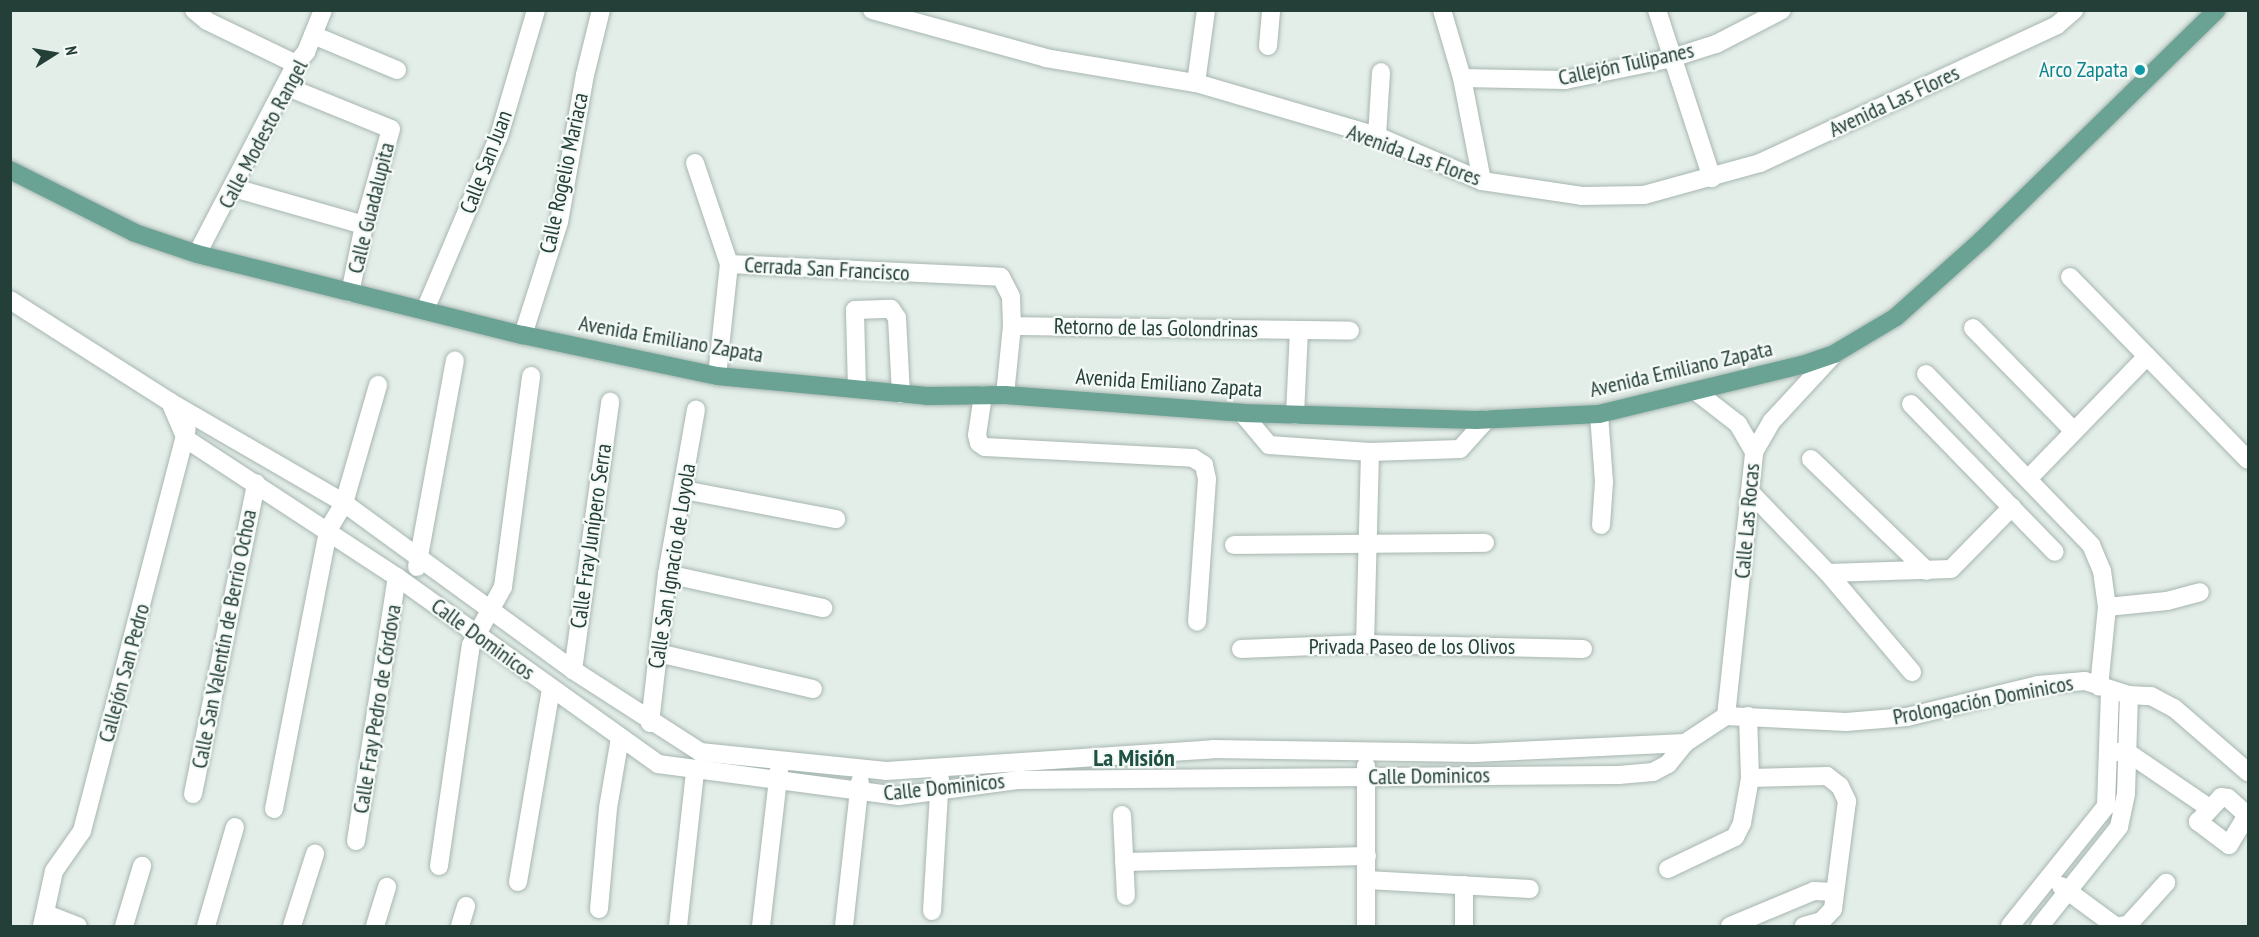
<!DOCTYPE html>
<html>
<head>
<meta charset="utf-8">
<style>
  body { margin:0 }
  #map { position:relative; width:2259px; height:937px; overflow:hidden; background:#e4eee9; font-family:"PT Sans Narrow",sans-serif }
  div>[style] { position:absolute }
  .roads { filter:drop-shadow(0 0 2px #a7b6b0) drop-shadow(0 0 2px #a7b6b0) }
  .minor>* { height:18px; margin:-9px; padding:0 9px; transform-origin:9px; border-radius:9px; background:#fff }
  .major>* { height:18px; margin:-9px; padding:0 9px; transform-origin:9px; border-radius:9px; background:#6aa294 }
  .dots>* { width:16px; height:16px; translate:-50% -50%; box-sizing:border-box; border:3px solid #f5faf7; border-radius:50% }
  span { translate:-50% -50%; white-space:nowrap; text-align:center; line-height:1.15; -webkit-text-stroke:4.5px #f5faf7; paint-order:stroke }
  .street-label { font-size:22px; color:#243f38 }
  .culture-label { font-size:22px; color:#0d838f }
  .right { translate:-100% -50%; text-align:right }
  .neighbourhood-label { font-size:24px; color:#205145; font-weight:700 }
  .frame { position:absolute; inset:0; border:12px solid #243f38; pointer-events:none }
  .north { position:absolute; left:24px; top:24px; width:60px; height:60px; -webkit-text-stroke:4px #f5faf7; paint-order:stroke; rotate:79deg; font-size:16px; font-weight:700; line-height:24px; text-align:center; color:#243f38 }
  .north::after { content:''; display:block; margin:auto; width:21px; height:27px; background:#243f38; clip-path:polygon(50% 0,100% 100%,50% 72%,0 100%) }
</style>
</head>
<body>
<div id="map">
  <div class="roads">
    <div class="minor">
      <div style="left:194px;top:10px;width:17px;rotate:40deg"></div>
      <div style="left:207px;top:21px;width:99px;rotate:25.8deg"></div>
      <div style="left:872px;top:10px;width:180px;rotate:15.4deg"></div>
      <div style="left:1046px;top:58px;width:152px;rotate:9.5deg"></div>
      <div style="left:1196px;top:83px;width:189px;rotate:16.3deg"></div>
      <div style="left:1377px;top:136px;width:114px;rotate:23.2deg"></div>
      <div style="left:1482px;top:181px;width:101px;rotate:8.5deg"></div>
      <div style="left:1582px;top:196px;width:62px;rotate:-0.9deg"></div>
      <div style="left:1644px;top:195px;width:120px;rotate:-15.4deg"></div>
      <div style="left:1760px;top:163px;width:327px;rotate:-24.9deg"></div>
      <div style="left:2057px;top:25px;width:23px;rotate:-41deg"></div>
      <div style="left:1442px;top:10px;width:71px;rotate:73.6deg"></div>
      <div style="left:1462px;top:78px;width:105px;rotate:79deg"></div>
      <div style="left:1657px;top:10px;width:177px;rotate:71.9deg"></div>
      <div style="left:313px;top:35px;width:91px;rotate:22.6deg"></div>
      <div style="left:1268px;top:46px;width:36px;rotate:-85deg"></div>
      <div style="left:1462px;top:78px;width:103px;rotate:1.1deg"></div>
      <div style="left:1565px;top:80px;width:109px;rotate:-11.6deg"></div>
      <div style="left:1672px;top:58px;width:46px;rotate:-17.7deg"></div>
      <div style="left:1716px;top:44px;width:74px;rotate:-27.3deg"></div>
      <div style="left:1196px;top:83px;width:74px;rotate:-82.2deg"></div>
      <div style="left:285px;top:86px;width:114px;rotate:22.1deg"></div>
      <div style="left:391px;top:129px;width:100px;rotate:105.7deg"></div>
      <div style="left:364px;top:225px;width:69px;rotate:101.6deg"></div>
      <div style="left:1377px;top:136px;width:64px;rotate:-86.4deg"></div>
      <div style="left:695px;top:163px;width:107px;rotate:71.4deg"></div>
      <div style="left:729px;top:264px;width:113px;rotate:96.1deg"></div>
      <div style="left:234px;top:188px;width:135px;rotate:15.9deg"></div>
      <div style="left:197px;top:254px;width:214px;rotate:-62.5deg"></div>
      <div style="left:296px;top:64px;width:16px;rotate:-50deg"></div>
      <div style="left:306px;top:52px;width:45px;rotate:-68deg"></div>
      <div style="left:729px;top:264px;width:272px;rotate:2.7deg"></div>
      <div style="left:1001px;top:277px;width:22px;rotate:63deg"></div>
      <div style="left:1011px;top:297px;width:29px;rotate:88deg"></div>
      <div style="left:1012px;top:326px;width:69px;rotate:95.8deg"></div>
      <div style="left:2070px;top:277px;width:255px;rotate:45.8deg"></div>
      <div style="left:10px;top:300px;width:190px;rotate:32.5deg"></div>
      <div style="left:170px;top:402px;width:201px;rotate:30.1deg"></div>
      <div style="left:344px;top:503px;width:283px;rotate:36.1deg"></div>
      <div style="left:573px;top:670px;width:151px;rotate:32.8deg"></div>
      <div style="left:700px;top:752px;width:187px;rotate:5.8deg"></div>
      <div style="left:886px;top:771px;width:328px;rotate:-3.8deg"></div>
      <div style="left:1213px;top:749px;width:261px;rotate:0.9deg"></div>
      <div style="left:1474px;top:753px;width:211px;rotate:-2.7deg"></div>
      <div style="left:425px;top:310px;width:189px;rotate:-67deg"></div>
      <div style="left:499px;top:136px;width:131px;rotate:-73.6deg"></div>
      <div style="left:1012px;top:326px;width:338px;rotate:0.8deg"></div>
      <div style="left:1973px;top:328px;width:144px;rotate:45.6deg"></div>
      <div style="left:523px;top:335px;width:119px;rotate:-72.3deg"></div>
      <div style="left:559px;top:222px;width:149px;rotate:-80deg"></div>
      <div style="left:585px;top:75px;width:67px;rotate:-76.2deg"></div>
      <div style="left:1926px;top:374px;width:238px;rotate:46deg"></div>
      <div style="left:2091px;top:545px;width:28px;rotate:67deg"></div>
      <div style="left:2102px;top:571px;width:36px;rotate:82deg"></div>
      <div style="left:2107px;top:607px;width:80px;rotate:95.7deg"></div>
      <div style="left:857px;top:389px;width:79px;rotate:-91.5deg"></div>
      <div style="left:855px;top:310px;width:36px;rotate:-2deg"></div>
      <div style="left:891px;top:309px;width:11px;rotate:56deg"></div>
      <div style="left:897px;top:318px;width:76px;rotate:87deg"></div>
      <div style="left:1698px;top:393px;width:51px;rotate:37.8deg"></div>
      <div style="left:1738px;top:424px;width:32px;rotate:60deg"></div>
      <div style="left:983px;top:395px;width:40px;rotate:98.5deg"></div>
      <div style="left:977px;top:435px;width:8px;rotate:76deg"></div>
      <div style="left:979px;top:443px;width:7px;rotate:34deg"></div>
      <div style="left:985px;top:447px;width:208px;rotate:3deg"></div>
      <div style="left:1193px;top:458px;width:13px;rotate:32deg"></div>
      <div style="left:1204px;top:465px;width:14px;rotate:78deg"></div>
      <div style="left:1207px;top:479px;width:143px;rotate:94deg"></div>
      <div style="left:170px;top:402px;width:40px;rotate:66.6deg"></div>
      <div style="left:186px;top:439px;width:252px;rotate:33.2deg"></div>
      <div style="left:397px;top:577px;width:321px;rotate:35.6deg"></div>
      <div style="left:658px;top:764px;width:243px;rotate:7.6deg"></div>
      <div style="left:899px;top:796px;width:119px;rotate:-7.7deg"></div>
      <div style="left:1017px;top:780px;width:602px;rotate:-0.48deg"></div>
      <div style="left:1619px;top:775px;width:34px;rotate:-5deg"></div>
      <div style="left:1653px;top:772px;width:17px;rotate:-28deg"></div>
      <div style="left:1668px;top:764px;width:27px;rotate:-51deg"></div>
      <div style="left:1685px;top:743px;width:49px;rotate:-33.4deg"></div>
      <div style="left:1911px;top:404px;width:206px;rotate:45.8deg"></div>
      <div style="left:1242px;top:413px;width:42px;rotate:49.8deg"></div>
      <div style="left:1269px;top:445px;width:101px;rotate:4deg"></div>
      <div style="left:1370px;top:452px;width:90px;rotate:-1.9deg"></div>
      <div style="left:1460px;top:449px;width:40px;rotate:-48deg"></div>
      <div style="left:1599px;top:414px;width:68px;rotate:85.8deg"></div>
      <div style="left:1604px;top:482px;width:43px;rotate:94deg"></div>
      <div style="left:1295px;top:415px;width:85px;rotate:-87.3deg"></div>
      <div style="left:1811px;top:459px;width:161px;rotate:44deg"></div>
      <div style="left:2028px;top:479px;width:171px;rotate:-45.9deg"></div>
      <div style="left:684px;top:490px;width:155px;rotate:10.8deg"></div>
      <div style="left:1750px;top:492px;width:112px;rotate:46.1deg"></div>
      <div style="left:1828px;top:573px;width:130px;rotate:49.7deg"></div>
      <div style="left:1234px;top:545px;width:251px;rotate:-0.5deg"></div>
      <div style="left:417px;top:567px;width:210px;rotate:-79.6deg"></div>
      <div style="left:1828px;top:573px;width:123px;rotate:-1.9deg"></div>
      <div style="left:1951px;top:569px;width:87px;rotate:-45.5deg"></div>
      <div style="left:667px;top:574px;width:160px;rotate:12.3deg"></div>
      <div style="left:2107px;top:607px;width:60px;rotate:-5.7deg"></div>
      <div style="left:2167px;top:601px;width:34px;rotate:-15deg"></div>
      <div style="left:1365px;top:644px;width:192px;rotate:-88.5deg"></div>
      <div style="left:1241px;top:649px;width:124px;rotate:-2.3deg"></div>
      <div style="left:1365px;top:644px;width:218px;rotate:1.3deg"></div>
      <div style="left:658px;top:653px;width:159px;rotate:13.1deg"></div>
      <div style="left:573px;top:670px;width:271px;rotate:-82.1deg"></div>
      <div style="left:1726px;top:716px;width:120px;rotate:2.9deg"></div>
      <div style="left:1846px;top:722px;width:61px;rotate:-4.7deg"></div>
      <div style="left:1907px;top:717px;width:135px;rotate:-13.7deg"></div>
      <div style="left:2038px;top:685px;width:47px;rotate:-4.9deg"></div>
      <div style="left:2085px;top:681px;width:46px;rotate:17.7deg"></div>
      <div style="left:2129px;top:695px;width:22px;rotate:3deg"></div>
      <div style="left:2151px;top:696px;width:26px;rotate:28deg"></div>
      <div style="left:2174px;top:708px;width:98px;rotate:40.9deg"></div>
      <div style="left:1726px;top:716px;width:265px;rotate:-83.9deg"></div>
      <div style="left:1754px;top:452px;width:36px;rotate:-60deg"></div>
      <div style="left:1772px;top:421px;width:91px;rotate:-47.2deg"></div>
      <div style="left:650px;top:723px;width:150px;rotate:-83.5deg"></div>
      <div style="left:667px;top:574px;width:167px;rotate:-80deg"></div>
      <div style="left:2117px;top:752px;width:10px"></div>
      <div style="left:2127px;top:752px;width:99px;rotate:34.3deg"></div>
      <div style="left:1366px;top:766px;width:160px;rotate:90deg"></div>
      <div style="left:1750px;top:778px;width:77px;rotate:-1.5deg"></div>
      <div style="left:1827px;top:776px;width:16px;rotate:38deg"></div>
      <div style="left:1840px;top:786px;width:17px;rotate:65deg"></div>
      <div style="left:1847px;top:801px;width:109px;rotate:97.4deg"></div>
      <div style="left:1833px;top:909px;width:16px;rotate:133deg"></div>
      <div style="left:1822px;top:921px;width:19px;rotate:164deg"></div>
      <div style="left:193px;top:794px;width:317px;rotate:-78.5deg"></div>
      <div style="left:2221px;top:797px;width:7px;rotate:8deg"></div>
      <div style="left:2228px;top:798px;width:25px;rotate:42deg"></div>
      <div style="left:2247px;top:815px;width:35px;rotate:121deg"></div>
      <div style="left:2229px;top:845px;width:39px;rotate:-143deg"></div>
      <div style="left:2198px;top:822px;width:34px;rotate:-47deg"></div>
      <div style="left:274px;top:809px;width:284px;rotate:-79deg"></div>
      <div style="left:328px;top:530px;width:31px;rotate:-59deg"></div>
      <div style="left:344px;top:503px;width:123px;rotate:-73.9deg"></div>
      <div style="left:1122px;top:815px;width:81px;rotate:87.2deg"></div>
      <div style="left:356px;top:841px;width:267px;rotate:-81.2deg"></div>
      <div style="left:1124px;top:862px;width:243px;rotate:-1.4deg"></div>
      <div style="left:439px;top:866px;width:223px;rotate:-81.8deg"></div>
      <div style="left:471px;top:645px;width:66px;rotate:-61.1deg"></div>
      <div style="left:503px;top:587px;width:213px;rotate:-82.4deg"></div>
      <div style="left:1668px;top:869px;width:74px;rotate:-25.5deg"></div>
      <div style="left:1735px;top:837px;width:16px;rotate:-63deg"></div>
      <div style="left:1742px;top:823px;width:46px;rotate:-79.9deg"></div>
      <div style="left:1750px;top:778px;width:62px;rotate:-91.8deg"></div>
      <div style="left:1367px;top:880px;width:163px;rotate:3.2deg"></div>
      <div style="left:518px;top:882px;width:197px;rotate:-80.3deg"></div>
      <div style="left:1464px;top:885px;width:41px;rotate:90deg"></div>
      <div style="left:2061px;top:886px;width:67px;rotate:36.5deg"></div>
      <div style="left:599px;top:909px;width:101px;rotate:-84.9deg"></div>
      <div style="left:608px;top:808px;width:71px;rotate:-80.3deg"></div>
      <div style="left:932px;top:911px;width:133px;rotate:-86.6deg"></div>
      <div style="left:46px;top:914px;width:34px;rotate:21deg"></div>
      <div style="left:42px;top:926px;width:56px;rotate:-77.7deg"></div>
      <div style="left:54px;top:871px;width:49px;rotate:-55deg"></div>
      <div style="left:82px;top:831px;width:415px;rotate:-75.4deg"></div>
      <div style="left:124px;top:926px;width:63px;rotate:-73.3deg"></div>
      <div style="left:206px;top:926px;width:103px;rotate:-73.7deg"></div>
      <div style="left:292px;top:926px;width:76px;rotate:-72.3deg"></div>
      <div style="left:375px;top:926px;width:41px;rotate:-72.9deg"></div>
      <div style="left:460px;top:926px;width:21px;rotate:-73deg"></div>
      <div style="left:678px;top:926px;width:156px;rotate:-83.7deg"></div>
      <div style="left:761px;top:926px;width:157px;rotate:-83.4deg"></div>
      <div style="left:844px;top:926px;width:145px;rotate:-83.7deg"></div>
      <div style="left:1730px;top:926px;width:91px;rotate:-22.6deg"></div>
      <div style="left:1814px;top:891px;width:20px;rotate:3deg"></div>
      <div style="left:2010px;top:926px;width:154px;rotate:-51.3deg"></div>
      <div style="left:2106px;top:806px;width:116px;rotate:-88deg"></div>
      <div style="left:2040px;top:926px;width:127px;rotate:-51.4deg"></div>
      <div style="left:2119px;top:827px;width:34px;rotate:-78deg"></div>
      <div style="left:2126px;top:794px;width:99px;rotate:-88.3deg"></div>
      <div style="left:2120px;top:926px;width:8px;rotate:-7deg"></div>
      <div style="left:2128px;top:925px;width:57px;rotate:-47.9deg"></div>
    </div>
    <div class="major">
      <div style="left:10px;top:170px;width:140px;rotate:26.7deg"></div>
      <div style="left:135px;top:233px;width:65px;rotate:18.7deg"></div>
      <div style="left:197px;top:254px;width:336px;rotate:14deg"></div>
      <div style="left:523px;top:335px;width:198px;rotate:11.9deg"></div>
      <div style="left:717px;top:376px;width:211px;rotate:5.4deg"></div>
      <div style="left:927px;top:396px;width:78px;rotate:-0.7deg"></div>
      <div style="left:1005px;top:395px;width:238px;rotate:4.3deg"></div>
      <div style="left:1242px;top:413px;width:234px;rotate:1.7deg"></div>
      <div style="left:1476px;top:420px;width:123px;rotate:-2.8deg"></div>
      <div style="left:1599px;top:414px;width:209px;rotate:-13.6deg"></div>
      <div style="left:1802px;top:365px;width:34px;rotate:-19deg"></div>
      <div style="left:1834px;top:354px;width:72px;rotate:-30.8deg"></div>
      <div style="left:1896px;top:317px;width:117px;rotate:-41.9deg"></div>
      <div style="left:1983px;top:239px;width:327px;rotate:-44.4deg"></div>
    </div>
  </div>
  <div class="dots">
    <div style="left:2140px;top:70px;background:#0f9aa8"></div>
  </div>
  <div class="street-label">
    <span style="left:1626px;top:64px;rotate:-12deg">Callejón Tulipanes</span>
    <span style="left:1894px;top:101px;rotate:-25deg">Avenida Las Flores</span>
    <span style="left:263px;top:134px;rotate:-62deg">Calle Modesto Rangel</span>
    <span style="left:1414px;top:155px;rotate:20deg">Avenida Las Flores</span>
    <span style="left:486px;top:162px;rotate:-69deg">Calle San Juan</span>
    <span style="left:564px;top:173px;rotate:-78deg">Calle Rogelio Mariaca</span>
    <span style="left:371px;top:208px;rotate:-76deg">Calle Guadalupita</span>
    <span style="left:827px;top:269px;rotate:3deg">Cerrada San Francisco</span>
    <span style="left:1156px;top:328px;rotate:1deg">Retorno de las Golondrinas</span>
    <span style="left:671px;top:339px;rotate:10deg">Avenida Emiliano Zapata</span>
    <span style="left:1681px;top:369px;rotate:-13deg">Avenida Emiliano Zapata</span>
    <span style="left:1169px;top:383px;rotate:4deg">Avenida Emiliano Zapata</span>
    <span style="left:1747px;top:521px;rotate:-85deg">Calle Las Rocas</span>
    <span style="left:591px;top:536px;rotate:-82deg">Calle Fray Junípero Serra</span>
    <span style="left:672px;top:566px;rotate:-81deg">Calle San Ignacio de Loyola</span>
    <span style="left:224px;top:639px;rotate:-79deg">Calle San Valentín de Berrio Ochoa</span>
    <span style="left:483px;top:639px;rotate:36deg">Calle Dominicos</span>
    <span style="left:1412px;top:647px">Privada Paseo de los Olivos</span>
    <span style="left:124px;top:673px;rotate:-75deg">Callejón San Pedro</span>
    <span style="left:1983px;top:700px;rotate:-11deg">Prolongación Dominicos</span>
    <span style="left:377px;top:709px;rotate:-81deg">Calle Fray Pedro de Córdova</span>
    <span style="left:1429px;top:776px;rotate:-1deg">Calle Dominicos</span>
    <span style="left:944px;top:787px;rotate:-6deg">Calle Dominicos</span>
  </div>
  <div class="culture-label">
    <span class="right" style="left:2128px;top:70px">Arco Zapata</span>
  </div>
  <div class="neighbourhood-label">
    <span style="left:1134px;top:758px">La Misión</span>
  </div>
  <div class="frame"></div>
  <div class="north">N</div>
</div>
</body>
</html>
